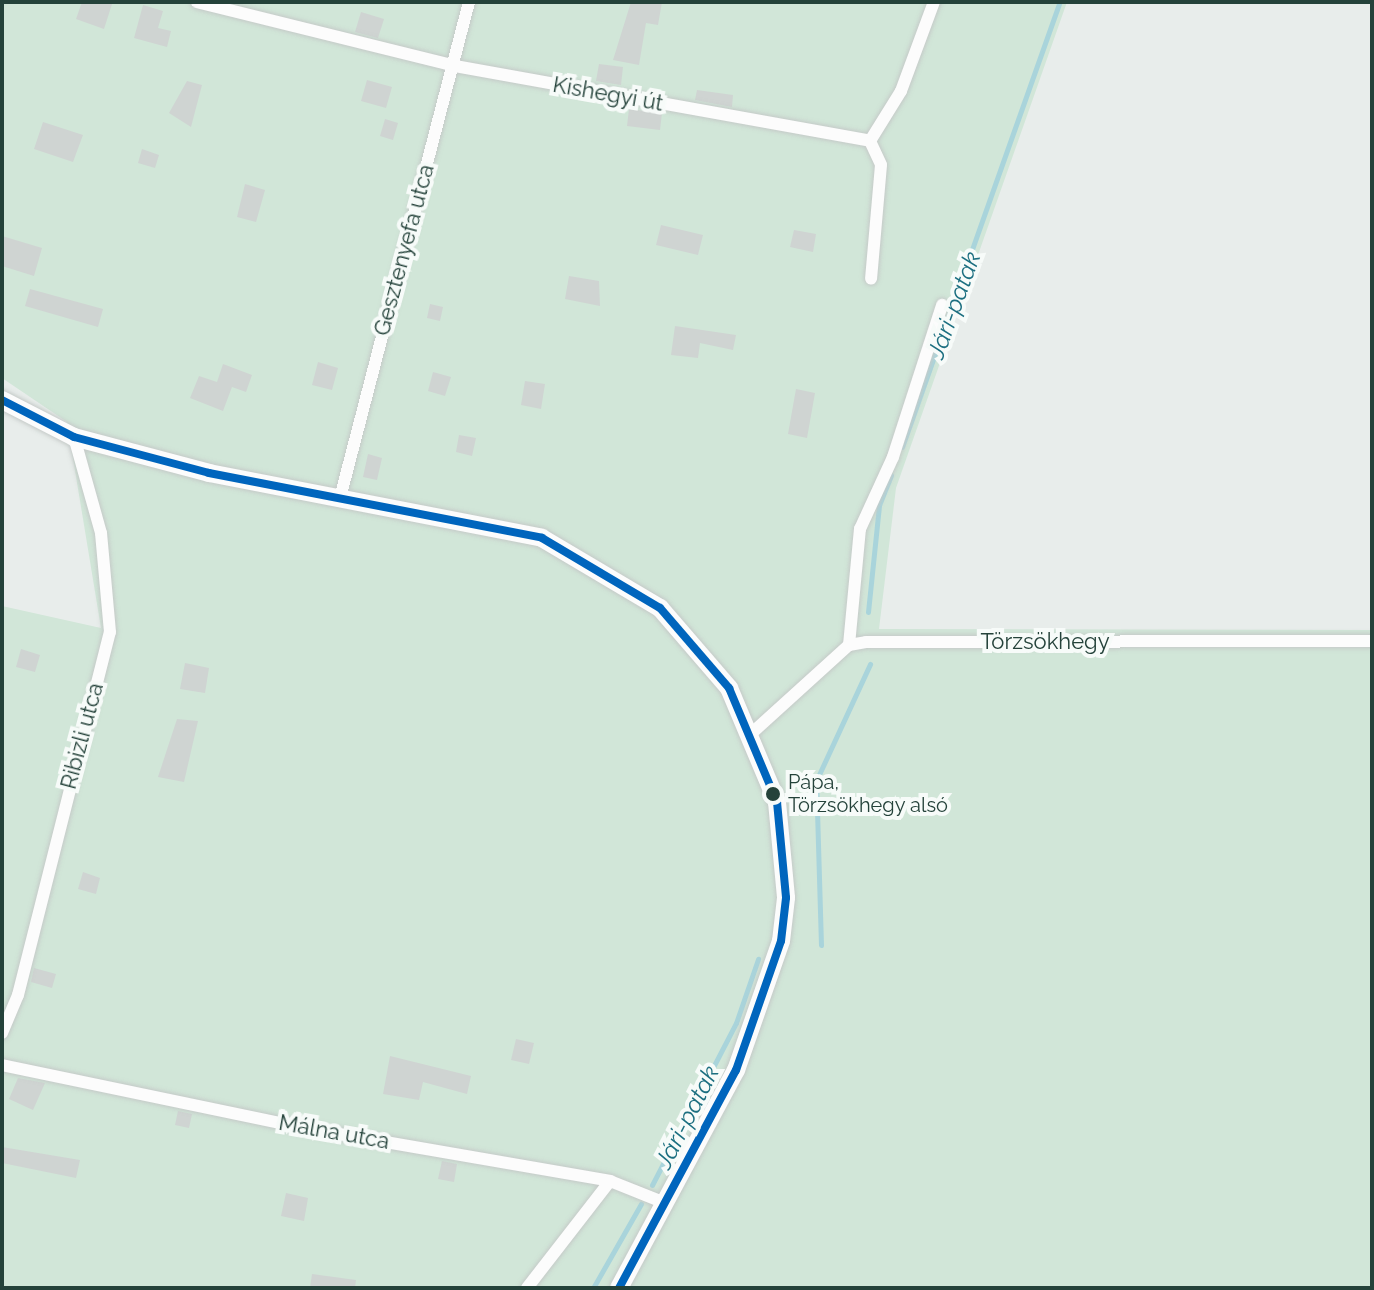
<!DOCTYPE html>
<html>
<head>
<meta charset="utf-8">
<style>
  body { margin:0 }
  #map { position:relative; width:1374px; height:1290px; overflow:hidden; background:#e8edeb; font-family:Raleway,sans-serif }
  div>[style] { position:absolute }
  .green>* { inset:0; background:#d1e6d8 }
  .stream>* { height:5px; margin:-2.5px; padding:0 2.5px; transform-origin:2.5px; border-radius:2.5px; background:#a9d4db }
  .building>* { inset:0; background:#cfd4d2 }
  .roads { filter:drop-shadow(0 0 2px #c5cac8) drop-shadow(0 0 2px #c5cac8) }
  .street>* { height:12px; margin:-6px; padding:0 6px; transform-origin:6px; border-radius:6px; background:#fcfcfc }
  .secondary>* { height:18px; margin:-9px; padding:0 9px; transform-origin:9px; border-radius:9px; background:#fcfcfc }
  .bus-1>* { height:8px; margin:-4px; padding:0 4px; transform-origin:4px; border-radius:4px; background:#0065bd }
  .dots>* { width:22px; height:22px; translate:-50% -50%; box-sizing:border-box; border:4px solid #f7fbf9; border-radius:50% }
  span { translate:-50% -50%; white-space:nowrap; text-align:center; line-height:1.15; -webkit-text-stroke:8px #f7fbf9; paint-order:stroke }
  .bus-label { font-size:20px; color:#24423a }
  .left { translate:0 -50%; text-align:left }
  .street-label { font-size:22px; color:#24423a }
  .water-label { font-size:24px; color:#1c6f80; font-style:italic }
  .frame { position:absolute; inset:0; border:4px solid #24423a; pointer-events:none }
</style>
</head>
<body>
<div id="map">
  <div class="green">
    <div style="clip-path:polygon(2px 2px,1067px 2px,896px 488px,879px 629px,1372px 630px,1372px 1288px,2px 1288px,2px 606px,101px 628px,67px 422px,2px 378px)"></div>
  </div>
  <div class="stream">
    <div style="left:902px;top:447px;width:472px;rotate:-70.5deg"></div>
    <div style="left:868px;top:612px;width:108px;rotate:-84.1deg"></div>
    <div style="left:879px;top:505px;width:32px;rotate:-68deg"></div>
    <div style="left:821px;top:945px;width:164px;rotate:-91.7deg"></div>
    <div style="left:816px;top:781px;width:129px;rotate:-65.2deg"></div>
    <div style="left:652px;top:1185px;width:182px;rotate:-62.6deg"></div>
    <div style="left:736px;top:1023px;width:68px;rotate:-71deg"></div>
    <div style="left:593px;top:1288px;width:97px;rotate:-60.3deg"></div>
  </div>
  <div class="building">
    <div style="clip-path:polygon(82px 2px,112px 4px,104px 29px,76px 19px)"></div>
    <div style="clip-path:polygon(631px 2px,662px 2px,658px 25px,646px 23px,639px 65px,613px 60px)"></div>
    <div style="clip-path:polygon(143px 5px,163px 11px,158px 28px,171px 31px,167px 47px,134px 38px)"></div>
    <div style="clip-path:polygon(361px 12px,384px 19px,378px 38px,355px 32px)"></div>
    <div style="clip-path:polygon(599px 64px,623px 67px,621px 85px,596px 81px)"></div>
    <div style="clip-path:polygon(367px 80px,392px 87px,386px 108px,361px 101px)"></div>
    <div style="clip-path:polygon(187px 81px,202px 85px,191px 127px,169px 113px)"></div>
    <div style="clip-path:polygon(697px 90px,733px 95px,732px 107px,695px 100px)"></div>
    <div style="clip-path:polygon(629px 109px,662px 113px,660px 130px,627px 126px)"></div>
    <div style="clip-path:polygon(385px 119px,398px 123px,393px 140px,380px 136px)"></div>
    <div style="clip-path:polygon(43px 122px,83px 135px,73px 162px,34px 149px)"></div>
    <div style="clip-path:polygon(142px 149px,159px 155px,155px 168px,138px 163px)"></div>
    <div style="clip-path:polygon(245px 184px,265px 190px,256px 222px,237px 217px)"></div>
    <div style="clip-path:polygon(661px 225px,703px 235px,698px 255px,656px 245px)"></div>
    <div style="clip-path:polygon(794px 230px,816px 234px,813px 252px,790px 247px)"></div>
    <div style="clip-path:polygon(2px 236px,42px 248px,34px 276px,2px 266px)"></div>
    <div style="clip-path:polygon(569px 276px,599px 281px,600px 306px,565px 299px)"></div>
    <div style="clip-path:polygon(30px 289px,103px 309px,98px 327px,25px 306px)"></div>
    <div style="clip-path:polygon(430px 304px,443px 307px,440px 321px,427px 318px)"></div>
    <div style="clip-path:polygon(675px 326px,736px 335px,733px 350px,700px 343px,698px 358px,671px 355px)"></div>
    <div style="clip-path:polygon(318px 362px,338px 368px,332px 390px,312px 385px)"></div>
    <div style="clip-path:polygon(223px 364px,252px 375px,246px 392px,232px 387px,223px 411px,190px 398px,199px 376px,217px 382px)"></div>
    <div style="clip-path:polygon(433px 372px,451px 377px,445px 396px,428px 391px)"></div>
    <div style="clip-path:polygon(525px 381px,545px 384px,541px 409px,521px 405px)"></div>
    <div style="clip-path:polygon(796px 389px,815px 393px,807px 438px,788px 434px)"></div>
    <div style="clip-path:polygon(459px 435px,476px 438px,472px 456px,456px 452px)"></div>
    <div style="clip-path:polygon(368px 454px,382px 458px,377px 480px,363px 477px)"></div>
    <div style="clip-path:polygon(21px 649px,40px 655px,35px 672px,16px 667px)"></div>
    <div style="clip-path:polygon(185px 663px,209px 668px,205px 693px,180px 689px)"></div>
    <div style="clip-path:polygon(177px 719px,198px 721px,184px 782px,158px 777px)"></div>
    <div style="clip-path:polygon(83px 872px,100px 878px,96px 894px,78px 889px)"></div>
    <div style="clip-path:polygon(34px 968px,56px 974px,52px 988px,31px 982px)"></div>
    <div style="clip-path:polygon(516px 1039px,534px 1043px,529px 1064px,511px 1060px)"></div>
    <div style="clip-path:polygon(390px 1056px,471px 1076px,467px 1094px,423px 1082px,419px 1100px,383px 1094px)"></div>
    <div style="clip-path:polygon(18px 1078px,45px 1083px,33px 1110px,9px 1099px)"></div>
    <div style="clip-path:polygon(178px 1111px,192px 1114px,189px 1128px,175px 1125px)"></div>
    <div style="clip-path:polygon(2px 1147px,80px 1160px,76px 1178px,2px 1163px)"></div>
    <div style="clip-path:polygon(442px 1161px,457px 1164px,454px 1182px,438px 1179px)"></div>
    <div style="clip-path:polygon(286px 1193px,308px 1198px,304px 1221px,281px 1216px)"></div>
    <div style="clip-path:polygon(312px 1274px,356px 1280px,355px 1288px,310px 1288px)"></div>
  </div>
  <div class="roads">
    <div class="street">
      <div style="left:197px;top:2px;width:266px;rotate:13.9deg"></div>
      <div style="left:455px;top:66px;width:422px;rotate:10.2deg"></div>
      <div style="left:870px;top:141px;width:59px;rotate:-58.2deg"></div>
      <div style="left:901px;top:91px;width:95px;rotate:-69.7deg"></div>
      <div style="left:870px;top:141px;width:26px;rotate:65deg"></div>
      <div style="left:881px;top:165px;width:114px;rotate:95deg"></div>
      <div style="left:340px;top:498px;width:513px;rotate:-75.42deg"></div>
      <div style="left:849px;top:645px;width:117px;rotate:-84.6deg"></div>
      <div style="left:860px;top:529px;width:79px;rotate:-65.4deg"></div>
      <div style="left:893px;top:457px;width:160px;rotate:-72.1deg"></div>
      <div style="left:753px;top:732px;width:130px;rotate:-42.2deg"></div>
      <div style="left:849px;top:645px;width:17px;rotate:-10deg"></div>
      <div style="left:866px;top:642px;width:506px;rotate:-0.11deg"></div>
      <div style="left:2px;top:1033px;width:41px;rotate:-67.2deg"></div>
      <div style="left:18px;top:995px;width:374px;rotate:-75.8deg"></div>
      <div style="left:110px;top:632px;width:99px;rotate:-95.2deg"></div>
      <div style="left:101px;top:533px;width:100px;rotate:-105.7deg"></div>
      <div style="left:2px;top:1065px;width:297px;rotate:11.8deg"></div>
      <div style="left:293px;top:1126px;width:322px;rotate:9.8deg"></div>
      <div style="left:610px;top:1181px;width:59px;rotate:21.8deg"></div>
      <div style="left:527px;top:1288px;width:135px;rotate:-52.2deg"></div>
    </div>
    <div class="secondary">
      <div style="left:2px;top:400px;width:81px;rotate:27.2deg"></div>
      <div style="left:74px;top:437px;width:140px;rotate:14.9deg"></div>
      <div style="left:209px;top:473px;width:339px;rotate:11deg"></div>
      <div style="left:542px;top:538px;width:137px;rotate:30.7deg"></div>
      <div style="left:660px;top:608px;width:106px;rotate:49.2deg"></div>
      <div style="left:729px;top:688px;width:124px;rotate:67.2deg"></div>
      <div style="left:777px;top:802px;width:96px;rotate:84.6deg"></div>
      <div style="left:786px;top:898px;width:43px;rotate:96.6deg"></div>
      <div style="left:781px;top:941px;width:137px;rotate:109.2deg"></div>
      <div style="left:736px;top:1070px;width:247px;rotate:118.2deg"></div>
    </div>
  </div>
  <div class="bus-1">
    <div style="left:2px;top:400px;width:81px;rotate:27.2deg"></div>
    <div style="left:74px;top:437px;width:140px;rotate:14.9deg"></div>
    <div style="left:209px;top:473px;width:339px;rotate:11deg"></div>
    <div style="left:542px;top:538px;width:137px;rotate:30.7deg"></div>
    <div style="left:660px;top:608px;width:106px;rotate:49.2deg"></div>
    <div style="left:729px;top:688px;width:124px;rotate:67.2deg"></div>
    <div style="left:777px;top:802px;width:96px;rotate:84.6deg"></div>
    <div style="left:786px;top:898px;width:43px;rotate:96.6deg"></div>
    <div style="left:781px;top:941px;width:137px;rotate:109.2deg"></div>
    <div style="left:736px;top:1070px;width:247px;rotate:118.2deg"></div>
  </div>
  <div class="dots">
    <div style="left:773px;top:794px;background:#24423a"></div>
  </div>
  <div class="bus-label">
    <span class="left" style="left:788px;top:794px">Pápa,<br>Törzsökhegy alsó</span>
  </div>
  <div class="street-label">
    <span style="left:608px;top:94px;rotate:10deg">Kishegyi út</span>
    <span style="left:404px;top:250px;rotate:-75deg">Gesztenyefa utca</span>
    <span style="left:1045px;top:642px">Törzsökhegy</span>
    <span style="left:82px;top:736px;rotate:-75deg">Ribizli utca</span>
    <span style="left:334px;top:1132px;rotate:10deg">Málna utca</span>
  </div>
  <div class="water-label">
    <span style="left:954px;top:305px;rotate:-70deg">Jári-patak</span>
    <span style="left:687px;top:1117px;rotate:-63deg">Jári-patak</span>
  </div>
  <div class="frame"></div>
</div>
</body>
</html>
